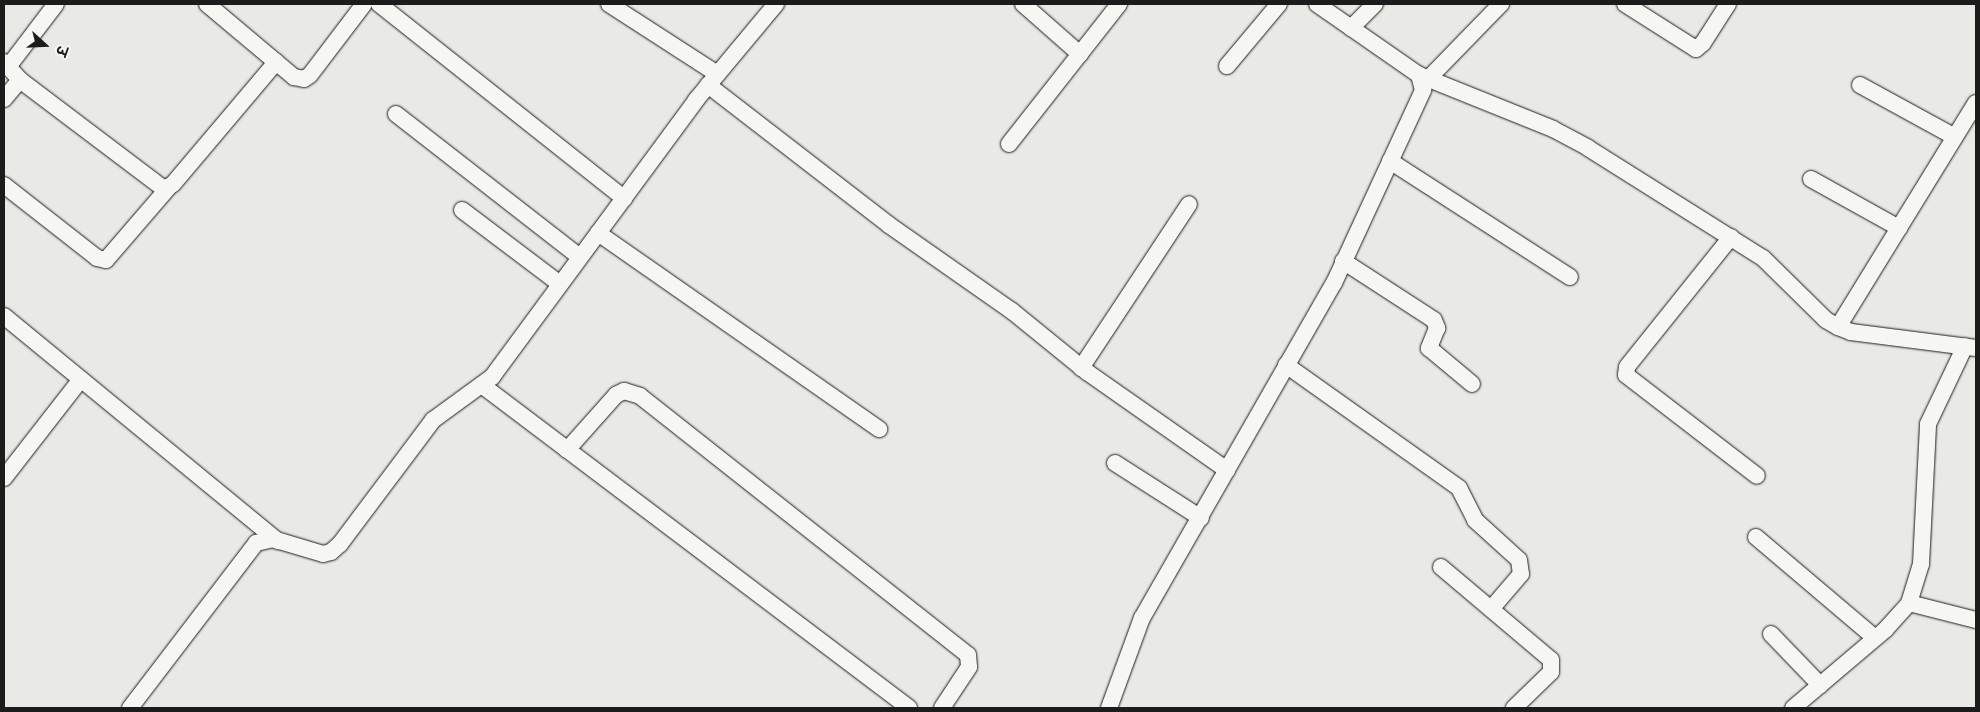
<!DOCTYPE html>
<html>
<head>
<meta charset="utf-8">
<style>
  body { margin:0 }
  #map { position:relative; width:1980px; height:712px; overflow:hidden; background:#e9e9e5; font-family:"Gochi Hand","Playpen Sans Deva",sans-serif }
  div>[style] { position:absolute }
  .roads { filter:drop-shadow(0 0 1px #1c1c1c) drop-shadow(0 0 1px #1c1c1c) }
  .minor>* { height:16px; margin:-8px; padding:0 8px; transform-origin:8px; border-radius:8px; background:#f6f6f2 }
  span { translate:-50% -50%; white-space:nowrap; text-align:center; line-height:1.15; -webkit-text-stroke:4px #f6f6f2; paint-order:stroke }
  .frame { position:absolute; inset:0; border:5px solid #1c1c1c; pointer-events:none }
  .north { position:absolute; left:20px; top:20px; width:50px; height:50px; -webkit-text-stroke:4px #f6f6f2; paint-order:stroke; rotate:110deg; font-size:14px; font-weight:700; line-height:20px; text-align:center; color:#1c1c1c }
  .north::after { content:''; display:block; margin:auto; width:18px; height:22px; background:#1c1c1c; clip-path:polygon(50% 0,100% 100%,50% 72%,0 100%) }
</style>
</head>
<body>
<div id="map">
  <div class="roads">
    <div class="minor">
      <div style="left:207px;top:4px;width:114px;rotate:40deg"></div>
      <div style="left:294px;top:77px;width:10px;rotate:11deg"></div>
      <div style="left:304px;top:79px;width:7px;rotate:-34deg"></div>
      <div style="left:310px;top:75px;width:89px;rotate:-52.7deg"></div>
      <div style="left:379px;top:4px;width:313px;rotate:38.4deg"></div>
      <div style="left:609px;top:4px;width:129px;rotate:32.9deg"></div>
      <div style="left:1023px;top:4px;width:76px;rotate:41.3deg"></div>
      <div style="left:1625px;top:4px;width:84px;rotate:32.4deg"></div>
      <div style="left:1696px;top:49px;width:9px;rotate:-41deg"></div>
      <div style="left:1703px;top:43px;width:46px;rotate:-57.3deg"></div>
      <div style="left:1351px;top:28px;width:34px;rotate:-45deg"></div>
      <div style="left:4px;top:62px;width:24px;rotate:48deg"></div>
      <div style="left:20px;top:80px;width:181px;rotate:37.1deg"></div>
      <div style="left:164px;top:189px;width:10px;rotate:-29deg"></div>
      <div style="left:173px;top:184px;width:160px;rotate:-49.8deg"></div>
      <div style="left:1227px;top:66px;width:81px;rotate:-50deg"></div>
      <div style="left:8px;top:67px;width:79px;rotate:-52.7deg"></div>
      <div style="left:1419px;top:75px;width:144px;rotate:21.9deg"></div>
      <div style="left:1553px;top:129px;width:40px;rotate:28deg"></div>
      <div style="left:1588px;top:148px;width:207px;rotate:32.2deg"></div>
      <div style="left:1763px;top:258px;width:88px;rotate:44.5deg"></div>
      <div style="left:1826px;top:320px;width:14px;rotate:30deg"></div>
      <div style="left:1838px;top:327px;width:14px;rotate:21deg"></div>
      <div style="left:1851px;top:332px;width:126px;rotate:7.3deg"></div>
      <div style="left:1428px;top:79px;width:105px;rotate:-45.8deg"></div>
      <div style="left:708px;top:85px;width:229px;rotate:37.7deg"></div>
      <div style="left:889px;top:225px;width:150px;rotate:35deg"></div>
      <div style="left:1012px;top:311px;width:97px;rotate:39.1deg"></div>
      <div style="left:1087px;top:372px;width:171px;rotate:35deg"></div>
      <div style="left:1860px;top:85px;width:108px;rotate:28.7deg"></div>
      <div style="left:4px;top:99px;width:25px;rotate:-50deg"></div>
      <div style="left:396px;top:114px;width:233px;rotate:37.9deg"></div>
      <div style="left:1009px;top:144px;width:178px;rotate:-51.8deg"></div>
      <div style="left:1390px;top:161px;width:214px;rotate:32.8deg"></div>
      <div style="left:1811px;top:179px;width:101px;rotate:29.1deg"></div>
      <div style="left:4px;top:185px;width:118px;rotate:38.1deg"></div>
      <div style="left:97px;top:258px;width:9px;rotate:13deg"></div>
      <div style="left:106px;top:260px;width:96px;rotate:-49.2deg"></div>
      <div style="left:462px;top:210px;width:123px;rotate:37.1deg"></div>
      <div style="left:598px;top:233px;width:343px;rotate:34.9deg"></div>
      <div style="left:1731px;top:237px;width:166px;rotate:128.7deg"></div>
      <div style="left:1627px;top:367px;width:8px;rotate:97deg"></div>
      <div style="left:1626px;top:375px;width:165px;rotate:37.6deg"></div>
      <div style="left:1343px;top:261px;width:108px;rotate:33deg"></div>
      <div style="left:1434px;top:320px;width:9px;rotate:69deg"></div>
      <div style="left:1437px;top:328px;width:22px;rotate:112deg"></div>
      <div style="left:1429px;top:348px;width:56px;rotate:39.9deg"></div>
      <div style="left:4px;top:316px;width:355px;rotate:39.4deg"></div>
      <div style="left:1838px;top:327px;width:263px;rotate:-58.4deg"></div>
      <div style="left:1286px;top:365px;width:212px;rotate:35.4deg"></div>
      <div style="left:1459px;top:488px;width:36px;rotate:63deg"></div>
      <div style="left:1475px;top:520px;width:59px;rotate:42.3deg"></div>
      <div style="left:1519px;top:560px;width:14px;rotate:82deg"></div>
      <div style="left:1521px;top:574px;width:46px;rotate:130.6deg"></div>
      <div style="left:1081px;top:368px;width:196px;rotate:-56.6deg"></div>
      <div style="left:483px;top:386px;width:534px;rotate:37.08deg"></div>
      <div style="left:567px;top:450px;width:74px;rotate:-48.3deg"></div>
      <div style="left:616px;top:395px;width:9px;rotate:-27deg"></div>
      <div style="left:624px;top:391px;width:17px;rotate:17deg"></div>
      <div style="left:640px;top:396px;width:418px;rotate:38.3deg"></div>
      <div style="left:968px;top:655px;width:12px;rotate:85deg"></div>
      <div style="left:969px;top:667px;width:49px;rotate:123.4deg"></div>
      <div style="left:1115px;top:463px;width:102px;rotate:32.6deg"></div>
      <div style="left:4px;top:478px;width:125px;rotate:-52.1deg"></div>
      <div style="left:1756px;top:537px;width:156px;rotate:40.3deg"></div>
      <div style="left:1441px;top:567px;width:144px;rotate:40.2deg"></div>
      <div style="left:1551px;top:660px;width:12px;rotate:90deg"></div>
      <div style="left:1551px;top:672px;width:52px;rotate:135.8deg"></div>
      <div style="left:1909px;top:603px;width:69px;rotate:14.2deg"></div>
      <div style="left:1771px;top:634px;width:71px;rotate:46.1deg"></div>
      <div style="left:130px;top:708px;width:208px;rotate:-52.6deg"></div>
      <div style="left:256px;top:543px;width:17px;rotate:-13deg"></div>
      <div style="left:273px;top:539px;width:52px;rotate:16.7deg"></div>
      <div style="left:323px;top:554px;width:8px;rotate:-14deg"></div>
      <div style="left:331px;top:552px;width:12px;rotate:-42deg"></div>
      <div style="left:340px;top:544px;width:155px;rotate:-53.1deg"></div>
      <div style="left:433px;top:420px;width:73px;rotate:-36.1deg"></div>
      <div style="left:492px;top:377px;width:344px;rotate:-53.6deg"></div>
      <div style="left:696px;top:100px;width:125px;rotate:-50.2deg"></div>
      <div style="left:1109px;top:708px;width:96px;rotate:-69.9deg"></div>
      <div style="left:1142px;top:618px;width:386px;rotate:-60.2deg"></div>
      <div style="left:1334px;top:283px;width:213px;rotate:-65.2deg"></div>
      <div style="left:1423px;top:90px;width:16px;rotate:-105deg"></div>
      <div style="left:1419px;top:75px;width:124px;rotate:-145.2deg"></div>
      <div style="left:1793px;top:708px;width:121px;rotate:-40.3deg"></div>
      <div style="left:1885px;top:630px;width:36px;rotate:-48deg"></div>
      <div style="left:1909px;top:603px;width:41px;rotate:-72.9deg"></div>
      <div style="left:1921px;top:564px;width:140px;rotate:-87.1deg"></div>
      <div style="left:1928px;top:424px;width:86px;rotate:-64.6deg"></div>
    </div>
  </div>
  <div class="frame"></div>
  <div class="north">उ</div>
</div>
</body>
</html>
